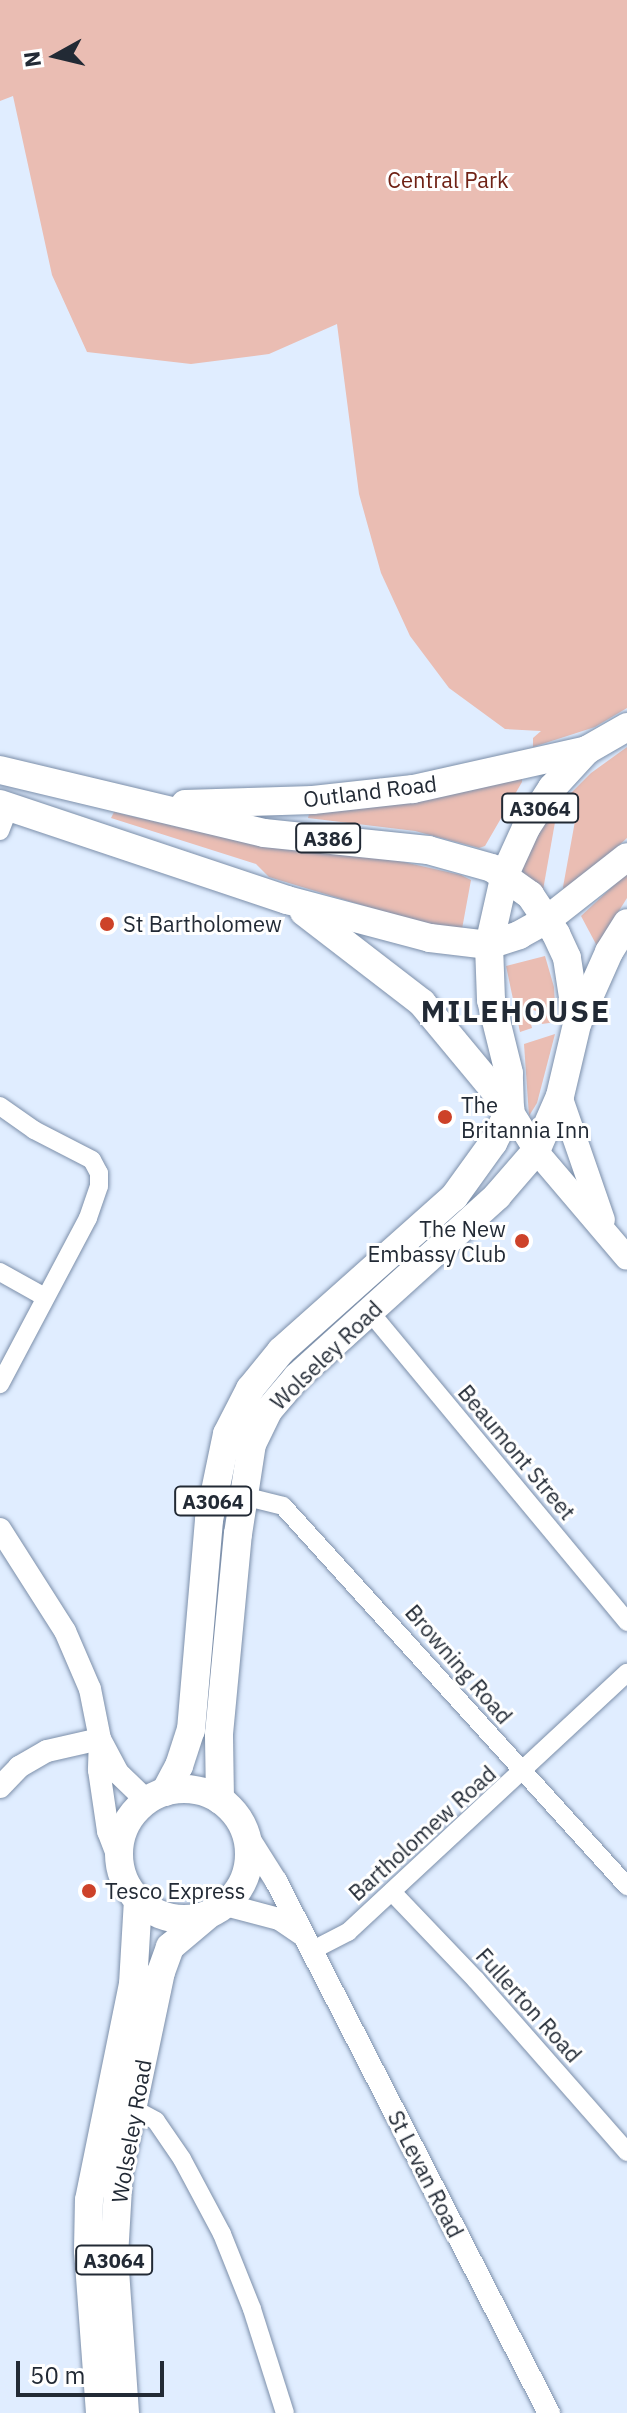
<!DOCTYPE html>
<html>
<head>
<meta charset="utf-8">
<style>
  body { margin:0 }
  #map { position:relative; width:627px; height:2413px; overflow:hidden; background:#e0edff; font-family:"IBM Plex Sans",sans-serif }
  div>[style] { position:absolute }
  .green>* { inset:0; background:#eabdb3 }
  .roads { filter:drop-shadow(0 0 2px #7c8faa) drop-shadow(0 0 2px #7c8faa) }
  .minor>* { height:18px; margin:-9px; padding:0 9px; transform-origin:9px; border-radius:9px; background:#fff }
  .tertiary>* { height:22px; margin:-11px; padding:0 11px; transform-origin:11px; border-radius:11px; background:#fff }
  .secondary>* { height:24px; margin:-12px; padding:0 12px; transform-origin:12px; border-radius:12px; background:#fff }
  .primary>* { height:28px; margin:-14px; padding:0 14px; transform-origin:14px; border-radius:14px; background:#fff }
  .primary>.ring { margin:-14px; padding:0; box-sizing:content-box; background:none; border:28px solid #fff; border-radius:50% }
  .dots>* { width:22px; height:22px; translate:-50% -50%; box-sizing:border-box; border:4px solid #fff; border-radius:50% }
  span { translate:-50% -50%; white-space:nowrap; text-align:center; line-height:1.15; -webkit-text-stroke:6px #fff; paint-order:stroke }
  .shield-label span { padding:2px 6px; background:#fff; border:2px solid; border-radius:6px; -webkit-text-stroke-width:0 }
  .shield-label { font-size:20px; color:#222a35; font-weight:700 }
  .park-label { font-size:22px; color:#6f2215 }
  .street-label { font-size:22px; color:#222a35 }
  .poi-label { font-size:22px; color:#222a35 }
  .left { translate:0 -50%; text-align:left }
  .right { translate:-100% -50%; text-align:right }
  .district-label { font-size:30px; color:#222a35; font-weight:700; letter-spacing:2px }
  .north { position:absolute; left:16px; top:16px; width:80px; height:80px; -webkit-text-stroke:6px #fff; paint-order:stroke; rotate:262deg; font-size:22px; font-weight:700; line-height:32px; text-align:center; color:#222a35 }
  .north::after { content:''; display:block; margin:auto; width:28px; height:36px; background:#222a35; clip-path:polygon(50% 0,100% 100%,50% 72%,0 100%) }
  .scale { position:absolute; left:16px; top:2361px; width:148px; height:36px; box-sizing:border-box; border:4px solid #222a35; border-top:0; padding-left:10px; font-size:24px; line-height:28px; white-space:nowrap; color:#222a35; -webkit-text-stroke:6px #fff; paint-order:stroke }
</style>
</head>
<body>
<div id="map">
  <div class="green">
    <div style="clip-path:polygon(0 0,627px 0,627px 708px,595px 727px,533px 747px,533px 738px,541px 731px,505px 729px,449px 688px,410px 636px,381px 573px,359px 494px,337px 324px,269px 354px,191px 364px,87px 352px,52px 275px,13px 96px,0 101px)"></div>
    <div style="clip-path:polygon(627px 747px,627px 838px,566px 894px,563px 887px,577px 810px,569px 795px,591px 773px)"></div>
    <div style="clip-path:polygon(522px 776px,522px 782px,485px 846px,479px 848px,415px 831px,308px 818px,309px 814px)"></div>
    <div style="clip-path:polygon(550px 807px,557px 811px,543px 890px,517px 869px)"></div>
    <div style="clip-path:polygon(114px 812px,209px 834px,386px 858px,461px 875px,471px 880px,462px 929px,421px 923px,269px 877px,256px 864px,111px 818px)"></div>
    <div style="clip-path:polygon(627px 873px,627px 898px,597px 946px,581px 916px)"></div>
    <div style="clip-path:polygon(545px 956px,554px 987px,556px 1022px,542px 1024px,539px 1012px,533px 1010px,528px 1012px,532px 1028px,520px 1032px,506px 966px)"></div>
    <div style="clip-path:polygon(555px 1034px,537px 1103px,529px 1116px,524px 1044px)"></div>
  </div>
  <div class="roads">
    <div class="minor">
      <div style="left:0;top:831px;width:25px;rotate:-69deg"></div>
      <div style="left:0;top:1106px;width:42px;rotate:35.2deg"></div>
      <div style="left:34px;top:1130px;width:65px;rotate:27.3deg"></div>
      <div style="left:92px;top:1160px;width:15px;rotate:62deg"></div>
      <div style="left:99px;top:1173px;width:13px;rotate:90deg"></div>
      <div style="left:99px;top:1186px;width:34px;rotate:109deg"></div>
      <div style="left:88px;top:1218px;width:188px;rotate:117.9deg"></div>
      <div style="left:0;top:1272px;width:49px;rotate:29.2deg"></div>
      <div style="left:370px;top:1312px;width:403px;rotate:50.3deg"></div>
      <div style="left:243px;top:1496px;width:41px;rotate:14deg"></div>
      <div style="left:283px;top:1506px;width:513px;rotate:47.85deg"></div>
      <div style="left:392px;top:1892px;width:122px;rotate:46.3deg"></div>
      <div style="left:476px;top:1980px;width:229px;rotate:48.7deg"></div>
      <div style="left:311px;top:1951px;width:42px;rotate:-27.2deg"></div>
      <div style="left:348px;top:1932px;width:381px;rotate:-42.9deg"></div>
      <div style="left:132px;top:2108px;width:27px;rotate:28deg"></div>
      <div style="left:156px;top:2121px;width:46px;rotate:55.6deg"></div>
      <div style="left:182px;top:2159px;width:85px;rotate:61.9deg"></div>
      <div style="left:222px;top:2234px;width:81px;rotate:68.2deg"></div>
      <div style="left:252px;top:2309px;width:109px;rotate:72.4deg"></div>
    </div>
    <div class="tertiary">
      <div style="left:0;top:1529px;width:121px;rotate:57.5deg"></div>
      <div style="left:65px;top:1631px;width:63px;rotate:66.7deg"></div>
      <div style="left:90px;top:1689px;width:51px;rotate:78.7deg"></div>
      <div style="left:100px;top:1739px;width:31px;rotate:92deg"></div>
      <div style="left:99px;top:1770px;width:62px;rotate:81.6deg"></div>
      <div style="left:108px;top:1831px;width:30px;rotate:69deg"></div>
      <div style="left:101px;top:1741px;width:36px;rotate:62deg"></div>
      <div style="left:118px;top:1773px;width:40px;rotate:44deg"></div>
      <div style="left:0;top:1787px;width:28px;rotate:-46deg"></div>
      <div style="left:19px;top:1767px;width:32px;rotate:-30deg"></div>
      <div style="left:47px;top:1751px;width:54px;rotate:-12.8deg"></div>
      <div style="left:245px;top:1832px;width:58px;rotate:57.7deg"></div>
      <div style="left:276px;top:1881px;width:598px;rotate:62.84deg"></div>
      <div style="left:226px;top:1905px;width:55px;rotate:14.8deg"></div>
      <div style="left:279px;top:1919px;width:27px;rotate:34deg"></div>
    </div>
    <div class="secondary">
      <div style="left:560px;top:1096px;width:131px;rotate:70.9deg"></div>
      <div style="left:510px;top:1109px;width:49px;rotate:58.2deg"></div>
      <div style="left:536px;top:1151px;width:140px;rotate:49.6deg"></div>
    </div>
    <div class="primary">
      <div style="left:0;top:770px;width:271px;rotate:13.4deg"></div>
      <div style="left:264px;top:833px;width:165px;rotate:5.9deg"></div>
      <div style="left:428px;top:850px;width:66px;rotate:15.7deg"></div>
      <div style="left:492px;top:868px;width:47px;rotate:35.4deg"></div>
      <div style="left:530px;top:895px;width:47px;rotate:56.3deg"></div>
      <div style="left:556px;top:934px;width:26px;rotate:65deg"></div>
      <div style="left:567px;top:958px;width:66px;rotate:81.3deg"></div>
      <div style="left:0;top:804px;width:303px;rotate:18.5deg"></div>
      <div style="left:287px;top:900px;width:148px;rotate:14.9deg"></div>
      <div style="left:430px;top:938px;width:59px;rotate:6.8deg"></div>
      <div style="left:489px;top:945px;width:32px;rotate:-18deg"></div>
      <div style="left:519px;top:935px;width:33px;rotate:-29deg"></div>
      <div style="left:548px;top:919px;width:100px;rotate:-38.1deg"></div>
      <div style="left:185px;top:804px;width:128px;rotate:-1.8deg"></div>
      <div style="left:313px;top:800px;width:101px;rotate:-6.3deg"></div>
      <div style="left:413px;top:789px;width:178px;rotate:-12.6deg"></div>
      <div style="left:304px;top:912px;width:149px;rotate:37.6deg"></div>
      <div style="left:422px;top:1003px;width:138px;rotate:50.3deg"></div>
      <div class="ring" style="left:119px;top:1789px;width:102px;height:102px"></div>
      <div style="left:165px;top:1792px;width:30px;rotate:-62deg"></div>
      <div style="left:179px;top:1766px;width:38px;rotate:-72deg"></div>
      <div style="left:191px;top:1730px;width:211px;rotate:-85.1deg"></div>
      <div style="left:209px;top:1520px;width:88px;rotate:-78.2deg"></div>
      <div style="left:227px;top:1434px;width:51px;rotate:-62.9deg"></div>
      <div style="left:250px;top:1389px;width:49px;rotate:-50.8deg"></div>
      <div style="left:281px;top:1351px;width:232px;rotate:-41.7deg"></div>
      <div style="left:454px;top:1197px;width:67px;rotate:-54.2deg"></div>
      <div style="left:493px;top:1143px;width:38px;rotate:-63deg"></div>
      <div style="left:510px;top:1109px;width:36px;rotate:-92deg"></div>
      <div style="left:509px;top:1073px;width:75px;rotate:-103.9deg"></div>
      <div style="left:491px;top:1000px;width:55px;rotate:-92.1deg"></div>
      <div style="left:489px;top:945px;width:73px;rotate:-77.3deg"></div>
      <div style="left:505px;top:874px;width:51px;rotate:-65.5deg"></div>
      <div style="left:526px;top:828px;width:48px;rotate:-57deg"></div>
      <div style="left:552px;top:788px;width:52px;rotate:-47.4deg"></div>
      <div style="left:587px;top:750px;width:46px;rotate:-29.9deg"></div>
      <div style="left:220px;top:1800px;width:66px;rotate:-90.9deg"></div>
      <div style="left:219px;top:1734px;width:201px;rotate:-84.6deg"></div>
      <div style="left:238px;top:1534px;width:91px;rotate:-81.2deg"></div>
      <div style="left:252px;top:1444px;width:37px;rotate:-64deg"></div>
      <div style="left:268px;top:1411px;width:45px;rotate:-49.5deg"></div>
      <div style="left:297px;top:1377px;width:270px;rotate:-42.1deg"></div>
      <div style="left:497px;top:1196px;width:60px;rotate:-49.1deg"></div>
      <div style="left:536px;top:1151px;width:60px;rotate:-66.4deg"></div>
      <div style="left:560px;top:1096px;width:74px;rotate:-76.7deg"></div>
      <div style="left:577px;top:1024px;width:79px;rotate:-66deg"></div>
      <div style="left:609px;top:952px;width:34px;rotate:-58deg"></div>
      <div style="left:100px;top:2413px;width:163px;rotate:-94.2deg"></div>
      <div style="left:88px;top:2250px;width:50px;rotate:-88.9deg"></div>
      <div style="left:89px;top:2200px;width:220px;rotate:-78.5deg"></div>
      <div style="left:133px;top:1984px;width:83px;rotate:-86.6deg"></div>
      <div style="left:125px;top:2413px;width:156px;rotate:-94deg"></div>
      <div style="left:114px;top:2257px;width:86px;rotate:-86.7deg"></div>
      <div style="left:119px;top:2171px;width:203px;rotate:-78.1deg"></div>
      <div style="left:161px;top:1972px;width:27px;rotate:-70deg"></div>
      <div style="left:170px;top:1947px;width:48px;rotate:-40deg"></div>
    </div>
  </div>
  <div class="dots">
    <div style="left:107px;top:924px;background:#cd4229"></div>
    <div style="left:445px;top:1117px;background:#cd4229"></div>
    <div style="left:522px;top:1241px;background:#cd4229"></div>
    <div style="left:89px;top:1891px;background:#cd4229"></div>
  </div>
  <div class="shield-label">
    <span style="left:540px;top:808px">A3064</span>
    <span style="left:328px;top:838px">A386</span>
    <span style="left:213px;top:1501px">A3064</span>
    <span style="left:114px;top:2260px">A3064</span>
  </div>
  <div class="park-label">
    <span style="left:448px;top:180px">Central Park</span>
  </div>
  <div class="street-label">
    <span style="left:370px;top:791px;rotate:-7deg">Outland Road</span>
    <span style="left:326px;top:1355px;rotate:-44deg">Wolseley Road</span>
    <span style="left:517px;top:1452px;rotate:50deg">Beaumont Street</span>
    <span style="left:459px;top:1664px;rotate:49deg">Browning Road</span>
    <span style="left:422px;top:1833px;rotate:-42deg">Bartholomew Road</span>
    <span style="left:529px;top:2005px;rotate:48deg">Fullerton Road</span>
    <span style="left:131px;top:2131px;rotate:-80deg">Wolseley Road</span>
    <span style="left:426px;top:2174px;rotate:63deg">St Levan Road</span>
  </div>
  <div class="poi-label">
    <span class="left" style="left:123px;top:924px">St Bartholomew</span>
    <span class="left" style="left:461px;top:1117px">The<br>Britannia Inn</span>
    <span class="right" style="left:506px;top:1241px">The New<br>Embassy Club</span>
    <span class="left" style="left:105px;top:1891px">Tesco Express</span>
  </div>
  <div class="district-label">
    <span style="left:516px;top:1011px">MILEHOUSE</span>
  </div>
  <div class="north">N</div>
  <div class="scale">50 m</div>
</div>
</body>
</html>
